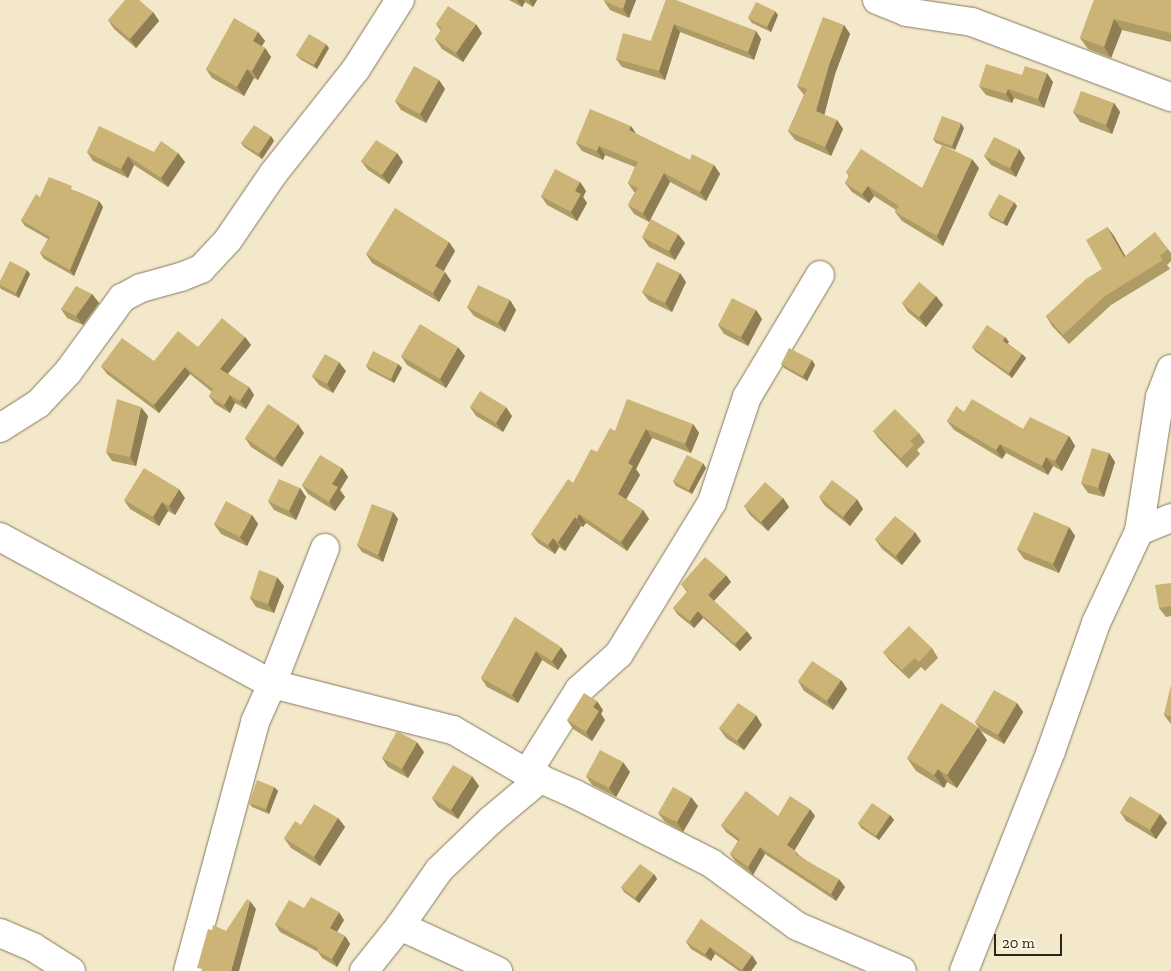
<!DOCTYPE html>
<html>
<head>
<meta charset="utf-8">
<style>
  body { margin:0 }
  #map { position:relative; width:1171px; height:971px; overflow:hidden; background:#f4e8ca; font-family:"Zilla Slab",serif }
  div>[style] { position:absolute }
  .roads { filter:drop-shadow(0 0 1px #84795e) drop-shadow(0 0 1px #84795e) }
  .minor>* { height:28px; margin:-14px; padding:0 14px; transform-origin:14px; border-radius:14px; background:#fff }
  .wall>* { inset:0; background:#af9b66 }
  .shaded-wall>* { inset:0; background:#8f7e53 }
  .building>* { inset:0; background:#ccb477 }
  span { translate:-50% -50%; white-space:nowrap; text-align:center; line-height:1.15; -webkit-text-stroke:4.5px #fdf6e3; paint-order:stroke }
  .scale { position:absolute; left:994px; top:934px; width:68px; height:22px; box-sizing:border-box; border:2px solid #292519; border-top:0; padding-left:6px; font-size:15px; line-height:18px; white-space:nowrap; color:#292519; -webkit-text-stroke:4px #fdf6e3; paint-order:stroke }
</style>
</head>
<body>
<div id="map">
  <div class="roads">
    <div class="minor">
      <div style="left:877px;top:0;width:31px;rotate:22deg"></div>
      <div style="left:906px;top:12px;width:67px;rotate:8.6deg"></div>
      <div style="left:972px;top:22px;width:213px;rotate:20.7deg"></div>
      <div style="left:0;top:428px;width:45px;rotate:-32.3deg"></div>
      <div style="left:38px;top:404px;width:44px;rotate:-46.8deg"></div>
      <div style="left:68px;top:372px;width:92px;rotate:-53.9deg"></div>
      <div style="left:122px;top:298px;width:21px;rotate:-28deg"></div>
      <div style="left:141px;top:288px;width:41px;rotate:-15.4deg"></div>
      <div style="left:181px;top:277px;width:22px;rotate:-22deg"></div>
      <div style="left:201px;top:269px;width:40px;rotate:-47deg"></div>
      <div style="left:228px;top:240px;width:80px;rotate:-55.7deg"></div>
      <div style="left:273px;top:174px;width:134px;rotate:-51.7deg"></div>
      <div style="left:356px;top:69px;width:82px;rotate:-57.5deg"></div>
      <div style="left:1139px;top:531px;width:35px;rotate:-22deg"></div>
      <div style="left:0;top:537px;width:309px;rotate:28.4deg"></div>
      <div style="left:272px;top:684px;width:187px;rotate:14.3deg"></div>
      <div style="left:453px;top:730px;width:86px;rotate:30.2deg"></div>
      <div style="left:527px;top:773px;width:52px;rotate:23.6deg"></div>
      <div style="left:575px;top:794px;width:153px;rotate:26.9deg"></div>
      <div style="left:711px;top:863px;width:107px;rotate:36.2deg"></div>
      <div style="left:797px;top:926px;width:114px;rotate:23.2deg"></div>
      <div style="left:527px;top:773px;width:98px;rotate:-57.9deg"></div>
      <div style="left:579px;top:690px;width:54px;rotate:-42deg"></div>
      <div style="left:619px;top:654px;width:178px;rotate:-58.5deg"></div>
      <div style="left:712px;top:502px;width:111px;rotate:-71.6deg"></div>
      <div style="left:747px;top:397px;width:142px;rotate:-59.1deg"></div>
      <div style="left:400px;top:926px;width:108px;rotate:24.7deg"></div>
      <div style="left:0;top:933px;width:36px;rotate:23deg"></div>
      <div style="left:33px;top:947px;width:45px;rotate:32.3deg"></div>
      <div style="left:188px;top:971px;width:258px;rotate:-74.9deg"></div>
      <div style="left:255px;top:722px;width:42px;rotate:-65.9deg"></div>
      <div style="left:272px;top:684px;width:146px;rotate:-68.7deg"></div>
      <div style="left:364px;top:971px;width:58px;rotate:-51.3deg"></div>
      <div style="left:400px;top:926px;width:68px;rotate:-55.1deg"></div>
      <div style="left:439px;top:870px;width:72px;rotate:-43.9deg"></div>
      <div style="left:491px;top:820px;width:65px;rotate:-40deg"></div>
      <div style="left:964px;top:971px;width:237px;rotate:-68.4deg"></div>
      <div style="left:1051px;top:751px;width:136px;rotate:-70.6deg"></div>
      <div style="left:1096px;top:623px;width:102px;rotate:-64.9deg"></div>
      <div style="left:1139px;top:531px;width:136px;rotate:-81.1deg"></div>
      <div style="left:1160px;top:397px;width:30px;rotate:-69deg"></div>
    </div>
  </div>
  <div class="wall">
    <div style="clip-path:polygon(509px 0,537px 0,533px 7px,525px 2px,522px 7px)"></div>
    <div style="clip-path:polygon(636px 0,629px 18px,610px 10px,604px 1px)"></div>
    <div style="clip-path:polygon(666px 0,756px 31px,761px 39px,754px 60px,680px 32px,665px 80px,622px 67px,616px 59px,651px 41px)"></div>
    <div style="clip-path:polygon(1094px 0,1171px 0,1171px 42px,1122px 30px,1111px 58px,1088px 49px,1080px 38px)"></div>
    <div style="clip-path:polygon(153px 12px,159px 21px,136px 48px,114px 29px,108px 20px)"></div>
    <div style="clip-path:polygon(778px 15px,771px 32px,752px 23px,748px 18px)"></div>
    <div style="clip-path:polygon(436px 24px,482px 33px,463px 62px,442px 49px,435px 39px,441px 31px)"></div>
    <div style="clip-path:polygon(844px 25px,850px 34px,835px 74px,824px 115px,837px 120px,843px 129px,831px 156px,795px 140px,788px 131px,804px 95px,797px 86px)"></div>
    <div style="clip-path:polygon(258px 32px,265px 41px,262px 46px,265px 48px,271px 57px,258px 80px,254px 78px,244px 96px,212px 78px,206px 69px)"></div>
    <div style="clip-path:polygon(329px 48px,317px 69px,300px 59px,296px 55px)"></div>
    <div style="clip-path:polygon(1022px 75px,1053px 82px,1044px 108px,1014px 98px,1012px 103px,986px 95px,979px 86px)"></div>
    <div style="clip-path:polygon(439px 80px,445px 89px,426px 123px,401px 110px,395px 101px)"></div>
    <div style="clip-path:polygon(1114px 103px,1120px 112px,1112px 134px,1080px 122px,1073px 112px)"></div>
    <div style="clip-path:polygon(631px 126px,636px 134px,690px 160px,714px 165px,720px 174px,706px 201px,670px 182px,649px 222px,634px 214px,628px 205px,635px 192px,634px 192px,628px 183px,635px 167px,605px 155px,603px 160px,582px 151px,576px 143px)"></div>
    <div style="clip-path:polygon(964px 128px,955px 150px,936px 143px,933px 139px)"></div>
    <div style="clip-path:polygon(271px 136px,274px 141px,262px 159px,244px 147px,241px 143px)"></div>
    <div style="clip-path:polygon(87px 152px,178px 153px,185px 162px,168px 187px,134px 165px,128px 178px,93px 161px)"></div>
    <div style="clip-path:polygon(397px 153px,403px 162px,389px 184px,368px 170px,361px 161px)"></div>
    <div style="clip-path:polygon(984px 156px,1025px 158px,1016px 177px,991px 165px)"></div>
    <div style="clip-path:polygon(979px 168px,943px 246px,902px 221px,895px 212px,896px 210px,874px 196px,869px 203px,852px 192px,845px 183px,849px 176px,846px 172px,922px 188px)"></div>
    <div style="clip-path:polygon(580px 182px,586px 191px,583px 197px,587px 203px,577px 221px,547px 205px,541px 196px)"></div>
    <div style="clip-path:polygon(76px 191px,99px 201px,103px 207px,74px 276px,44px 259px,40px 253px,48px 239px,25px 226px,21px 220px,40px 197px)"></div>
    <div style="clip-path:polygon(1017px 206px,1007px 226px,991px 218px,988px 214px)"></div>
    <div style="clip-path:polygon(1107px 227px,1114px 236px,1125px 256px,1168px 249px,1171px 253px,1171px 261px,1167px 265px,1170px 269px,1111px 305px,1069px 344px,1052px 326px,1046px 316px,1102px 269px)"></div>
    <div style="clip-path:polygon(642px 237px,685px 243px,675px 260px,649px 247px)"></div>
    <div style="clip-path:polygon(449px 242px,455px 251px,444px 271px,451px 281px,439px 302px,372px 263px,366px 254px)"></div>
    <div style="clip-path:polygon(27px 270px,30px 274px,19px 298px,1px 289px,0 287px,0 281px)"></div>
    <div style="clip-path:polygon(686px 282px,672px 312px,649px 301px,642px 292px)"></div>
    <div style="clip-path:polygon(92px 294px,99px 303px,83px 325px,67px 318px,61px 309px)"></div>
    <div style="clip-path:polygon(936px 296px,943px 305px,926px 327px,908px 312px,902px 303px)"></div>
    <div style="clip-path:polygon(510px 300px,516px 310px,505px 332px,474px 316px,467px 307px)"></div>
    <div style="clip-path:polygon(756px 310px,762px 319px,748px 346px,724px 334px,718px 325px)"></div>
    <div style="clip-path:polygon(245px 337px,251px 345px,228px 374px,249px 387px,254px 395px,246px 409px,235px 403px,230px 413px,215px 404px,209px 396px,212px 392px,190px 374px,159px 413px,107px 374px,101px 366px,154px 361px,198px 347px)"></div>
    <div style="clip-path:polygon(1005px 337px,1009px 342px,1007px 343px,1022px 354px,1026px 358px,1012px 378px,976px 352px,972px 347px)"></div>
    <div style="clip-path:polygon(401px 356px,465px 356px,446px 388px,407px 365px)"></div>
    <div style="clip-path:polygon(812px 360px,815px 365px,807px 381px,784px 368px,781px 364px)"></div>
    <div style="clip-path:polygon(398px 364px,402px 368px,394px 383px,369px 370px,366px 366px)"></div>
    <div style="clip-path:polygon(346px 371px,333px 393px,319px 385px,312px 376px)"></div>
    <div style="clip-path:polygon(470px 407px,512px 416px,503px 432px,476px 416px)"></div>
    <div style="clip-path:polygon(964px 412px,1023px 429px,1069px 436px,1075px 446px,1062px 471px,1053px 466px,1048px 475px,1006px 453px,1002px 459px,954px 430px,947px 421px)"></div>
    <div style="clip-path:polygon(148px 416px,136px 466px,112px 461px,106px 452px)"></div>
    <div style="clip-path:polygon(693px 424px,699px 433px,691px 453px,652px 438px,636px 469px,640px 475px,626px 499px,643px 510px,649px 519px,627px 551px,586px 523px,583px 527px,581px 526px,565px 551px,559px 547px,555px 554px,538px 543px,531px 534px,573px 483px,597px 452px,615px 431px)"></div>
    <div style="clip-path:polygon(873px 431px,919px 433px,925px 442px,917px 450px,920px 454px,907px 468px,880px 440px)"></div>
    <div style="clip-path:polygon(304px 433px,282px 467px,251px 447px,245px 438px)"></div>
    <div style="clip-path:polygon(1109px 453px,1115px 462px,1104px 497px,1088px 493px,1081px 483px)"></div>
    <div style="clip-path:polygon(342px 468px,348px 477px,340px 490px,345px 497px,335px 511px,308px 494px,302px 485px)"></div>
    <div style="clip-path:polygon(706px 468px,692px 494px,676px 486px,673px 481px)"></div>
    <div style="clip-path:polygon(300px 488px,306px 497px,296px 520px,274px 510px,268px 501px)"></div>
    <div style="clip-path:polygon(819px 497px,863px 509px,850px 526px,825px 506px)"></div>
    <div style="clip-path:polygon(185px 498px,175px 515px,168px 511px,159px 526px,130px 509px,124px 500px)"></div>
    <div style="clip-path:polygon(783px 498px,789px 507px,768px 531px,750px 515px,744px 506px)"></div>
    <div style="clip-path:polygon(393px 512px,398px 519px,383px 562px,362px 552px,357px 545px)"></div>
    <div style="clip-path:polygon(252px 515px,258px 524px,247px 546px,221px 534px,214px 524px)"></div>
    <div style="clip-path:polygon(1069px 527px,1075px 536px,1059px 573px,1024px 559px,1017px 549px)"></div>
    <div style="clip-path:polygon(875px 539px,921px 541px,902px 565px,882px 549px)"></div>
    <div style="clip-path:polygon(731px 582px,714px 601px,752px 638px,740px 651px,703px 618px,694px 628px,678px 615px,673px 608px,687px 592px,681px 584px)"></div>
    <div style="clip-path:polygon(1171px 583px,1171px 616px,1166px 617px,1159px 608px)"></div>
    <div style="clip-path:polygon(284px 586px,274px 613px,256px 607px,250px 598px)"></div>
    <div style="clip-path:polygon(515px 617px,567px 656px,558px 670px,542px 660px,518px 703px,487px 687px,481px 678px)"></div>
    <div style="clip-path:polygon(932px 648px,938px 658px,925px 671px,921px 667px,909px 679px,890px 661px,883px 652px)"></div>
    <div style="clip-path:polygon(841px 680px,847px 689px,833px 710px,804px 691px,798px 681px)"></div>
    <div style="clip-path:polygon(1171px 686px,1171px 724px,1164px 715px)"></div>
    <div style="clip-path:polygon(1017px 703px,1023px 712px,1004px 744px,981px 731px,975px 722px)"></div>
    <div style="clip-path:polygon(603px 710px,601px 714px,605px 720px,592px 741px,573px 729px,567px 720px)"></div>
    <div style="clip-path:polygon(762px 725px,744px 750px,726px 738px,719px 728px)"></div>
    <div style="clip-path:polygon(987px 740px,957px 788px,947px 782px,944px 788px,916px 771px,907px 758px)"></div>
    <div style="clip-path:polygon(424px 752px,408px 778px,388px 767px,382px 758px)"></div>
    <div style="clip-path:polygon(630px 772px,616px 797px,592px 785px,586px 776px)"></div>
    <div style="clip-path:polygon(479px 786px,458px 819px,438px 807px,432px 798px)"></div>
    <div style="clip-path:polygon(274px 787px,278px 791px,269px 814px,252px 807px,249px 803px)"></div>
    <div style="clip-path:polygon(698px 806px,683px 832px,665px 822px,658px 813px)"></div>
    <div style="clip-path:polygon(1120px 812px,1160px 814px,1167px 823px,1156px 839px,1126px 821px)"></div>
    <div style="clip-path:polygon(890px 815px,894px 820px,879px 840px,861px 828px,858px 823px)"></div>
    <div style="clip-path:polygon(778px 816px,815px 816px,794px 850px,800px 856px,845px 887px,836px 901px,765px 854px,753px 875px,735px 861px,730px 854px,738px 841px,726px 832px,721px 825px)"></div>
    <div style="clip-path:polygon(338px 818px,345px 827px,320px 866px,291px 848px,284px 838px,301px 825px)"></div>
    <div style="clip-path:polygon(654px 874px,657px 879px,639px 903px,624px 892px,621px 887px)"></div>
    <div style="clip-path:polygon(304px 908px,344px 920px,337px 932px,345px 936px,350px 944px,337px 967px,322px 958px,318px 952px,280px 932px,275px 924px)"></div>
    <div style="clip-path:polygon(701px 919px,757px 963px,751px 971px,739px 971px,715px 954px,711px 961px,691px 949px,686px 942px)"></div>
  </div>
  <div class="shaded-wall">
    <div style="clip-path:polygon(517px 0,524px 0,525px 2px,522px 7px)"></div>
    <div style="clip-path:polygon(529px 0,537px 0,533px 7px)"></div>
    <div style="clip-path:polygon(626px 0,636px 0,629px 18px,623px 9px)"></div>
    <div style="clip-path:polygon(775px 11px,778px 15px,771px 32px,767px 27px)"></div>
    <div style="clip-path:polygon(153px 12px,159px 21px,136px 48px,130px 39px)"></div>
    <div style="clip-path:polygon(1114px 19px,1122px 30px,1111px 58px,1104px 47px)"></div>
    <div style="clip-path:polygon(476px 24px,482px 33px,463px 62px,456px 53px)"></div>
    <div style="clip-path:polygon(674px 24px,680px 32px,665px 80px,659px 71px)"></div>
    <div style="clip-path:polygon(844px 25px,850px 34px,835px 74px,823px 120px,816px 111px,829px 65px)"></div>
    <div style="clip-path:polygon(756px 31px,761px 39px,754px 60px,748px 52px)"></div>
    <div style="clip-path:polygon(258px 32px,265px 41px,259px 50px,253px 41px)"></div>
    <div style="clip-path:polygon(326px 44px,329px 48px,317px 69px,314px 65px)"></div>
    <div style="clip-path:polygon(265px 48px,271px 57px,258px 80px,252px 71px)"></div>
    <div style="clip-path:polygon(247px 69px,254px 78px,244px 96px,237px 87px)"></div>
    <div style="clip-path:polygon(1047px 73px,1053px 82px,1044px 108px,1038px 99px)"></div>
    <div style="clip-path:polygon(439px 80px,445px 89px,426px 123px,420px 114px)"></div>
    <div style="clip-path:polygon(1008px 89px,1014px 98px,1012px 103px,1006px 94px)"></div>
    <div style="clip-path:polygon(1114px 103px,1120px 112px,1112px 134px,1106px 125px)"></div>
    <div style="clip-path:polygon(837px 120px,843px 129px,831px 156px,825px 147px)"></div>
    <div style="clip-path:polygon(961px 123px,964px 128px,955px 150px,952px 146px)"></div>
    <div style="clip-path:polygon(631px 126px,637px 135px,629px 130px)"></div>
    <div style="clip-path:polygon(271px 136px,274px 141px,262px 159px,259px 154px)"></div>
    <div style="clip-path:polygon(599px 146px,605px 155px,603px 160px,597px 151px)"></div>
    <div style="clip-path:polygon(1019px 149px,1025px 158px,1016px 177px,1010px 168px)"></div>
    <div style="clip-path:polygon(178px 153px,185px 162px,168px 187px,161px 178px)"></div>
    <div style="clip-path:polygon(397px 153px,403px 162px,389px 184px,382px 175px)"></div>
    <div style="clip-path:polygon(128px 156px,134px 165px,128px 178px,121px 169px)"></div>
    <div style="clip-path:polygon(972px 159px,979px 168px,943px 246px,937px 236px)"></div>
    <div style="clip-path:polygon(714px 165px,720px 174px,706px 201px,700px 192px)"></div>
    <div style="clip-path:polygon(664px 173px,670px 182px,649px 222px,643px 213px)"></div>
    <div style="clip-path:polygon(580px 182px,586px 191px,583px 197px,587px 203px,577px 221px,571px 212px,575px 191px)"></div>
    <div style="clip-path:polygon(868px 186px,874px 196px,869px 203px,862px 194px)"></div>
    <div style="clip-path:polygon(99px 201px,103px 207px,74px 276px,70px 270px)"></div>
    <div style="clip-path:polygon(1014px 202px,1017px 206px,1007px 226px,1003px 222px)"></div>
    <div style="clip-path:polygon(1107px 227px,1114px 236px,1131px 266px,1124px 257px)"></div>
    <div style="clip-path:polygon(678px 234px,685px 243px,675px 260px,669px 251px)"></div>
    <div style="clip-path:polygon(449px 242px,455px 251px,441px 275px,435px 266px)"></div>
    <div style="clip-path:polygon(27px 270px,30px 274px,19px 298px,16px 293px)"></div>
    <div style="clip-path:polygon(445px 272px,451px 281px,439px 302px,433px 293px)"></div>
    <div style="clip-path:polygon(680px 273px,686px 282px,672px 312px,665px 303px)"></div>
    <div style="clip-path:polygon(92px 294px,99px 303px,83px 325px,76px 316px)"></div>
    <div style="clip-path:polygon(936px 296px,943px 305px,926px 327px,919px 317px)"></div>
    <div style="clip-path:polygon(510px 300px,516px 310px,505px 332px,498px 323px)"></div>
    <div style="clip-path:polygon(756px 310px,762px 319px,748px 346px,741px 337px)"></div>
    <div style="clip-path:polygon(245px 337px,251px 345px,225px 377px,220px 369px)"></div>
    <div style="clip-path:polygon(1005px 337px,1009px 342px,1006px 345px,1003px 341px)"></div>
    <div style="clip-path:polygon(458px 347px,465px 356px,446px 388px,440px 379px)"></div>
    <div style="clip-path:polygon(1022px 354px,1026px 358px,1012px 378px,1009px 373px)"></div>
    <div style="clip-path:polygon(812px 360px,815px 365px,807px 381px,803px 376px)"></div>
    <div style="clip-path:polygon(339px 362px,346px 371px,333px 393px,327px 384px)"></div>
    <div style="clip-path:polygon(398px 364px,402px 368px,394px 383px,391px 379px)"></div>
    <div style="clip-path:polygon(185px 367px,190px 374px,159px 413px,154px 405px)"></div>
    <div style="clip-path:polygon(249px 387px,254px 395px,246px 409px,240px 401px)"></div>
    <div style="clip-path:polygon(230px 395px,235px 403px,230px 413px,224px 405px)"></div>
    <div style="clip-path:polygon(141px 407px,148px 416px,136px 466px,130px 457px)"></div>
    <div style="clip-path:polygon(506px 407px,512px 416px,503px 432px,496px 423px)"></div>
    <div style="clip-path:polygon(298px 424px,304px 433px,282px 467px,275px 458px)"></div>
    <div style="clip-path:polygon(693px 424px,699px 433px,691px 453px,685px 444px)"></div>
    <div style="clip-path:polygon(646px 429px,652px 438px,636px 469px,640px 475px,624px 503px,618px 494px,628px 463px)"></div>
    <div style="clip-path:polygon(1069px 436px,1075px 446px,1062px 471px,1055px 461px)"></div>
    <div style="clip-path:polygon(1000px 444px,1006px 453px,1002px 459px,996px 450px)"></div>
    <div style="clip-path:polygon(1109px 453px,1115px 462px,1104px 497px,1098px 488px)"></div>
    <div style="clip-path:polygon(1046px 457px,1053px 466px,1048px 475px,1042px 466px)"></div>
    <div style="clip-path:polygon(703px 463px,706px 468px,692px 494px,689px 490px)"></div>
    <div style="clip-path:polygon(342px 468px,348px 477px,340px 490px,345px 497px,335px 511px,329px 502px,332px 484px)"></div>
    <div style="clip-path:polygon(300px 488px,306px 497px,296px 520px,289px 511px)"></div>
    <div style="clip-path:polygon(179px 489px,185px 498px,175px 515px,169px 506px)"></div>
    <div style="clip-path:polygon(783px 498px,789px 507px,768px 531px,761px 522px)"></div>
    <div style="clip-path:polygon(857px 499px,863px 509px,850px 526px,843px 517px)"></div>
    <div style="clip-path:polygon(162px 502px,168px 511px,159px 526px,153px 517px)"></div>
    <div style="clip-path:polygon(643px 510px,649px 519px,627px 551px,621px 542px)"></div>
    <div style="clip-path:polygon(393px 512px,398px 519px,383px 562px,378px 555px)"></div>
    <div style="clip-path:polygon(579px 514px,586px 523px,583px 527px,577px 519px)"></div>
    <div style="clip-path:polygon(252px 515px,258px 524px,247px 546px,240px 537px)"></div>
    <div style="clip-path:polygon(575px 517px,581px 526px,565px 551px,558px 542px)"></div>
    <div style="clip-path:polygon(1069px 527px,1075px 536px,1059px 573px,1053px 564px)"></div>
    <div style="clip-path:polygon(915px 532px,921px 541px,902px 565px,896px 556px)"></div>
    <div style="clip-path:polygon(553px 538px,559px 547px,555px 554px,548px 545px)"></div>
    <div style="clip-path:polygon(726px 575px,731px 582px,713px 602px,708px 595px)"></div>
    <div style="clip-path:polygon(277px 577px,284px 586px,274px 613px,268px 604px)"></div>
    <div style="clip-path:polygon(698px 611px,703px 618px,694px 628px,690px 621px)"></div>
    <div style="clip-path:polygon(747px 631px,752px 638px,740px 651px,735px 644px)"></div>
    <div style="clip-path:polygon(561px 647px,567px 656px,558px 670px,552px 661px)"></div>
    <div style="clip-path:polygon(536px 651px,542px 660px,518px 703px,512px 695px)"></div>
    <div style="clip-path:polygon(841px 680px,847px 689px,833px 710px,827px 701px)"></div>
    <div style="clip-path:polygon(597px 701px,603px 710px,601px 714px,605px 720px,592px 741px,586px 732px,593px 707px)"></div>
    <div style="clip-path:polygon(1017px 703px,1023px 712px,1004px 744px,998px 735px)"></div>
    <div style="clip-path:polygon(756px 715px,762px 725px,744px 750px,737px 741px)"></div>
    <div style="clip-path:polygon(978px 727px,987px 740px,957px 788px,947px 775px)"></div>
    <div style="clip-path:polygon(417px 742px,424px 752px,408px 778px,402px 769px)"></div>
    <div style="clip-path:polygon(623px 762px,630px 772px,616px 797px,609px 788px)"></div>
    <div style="clip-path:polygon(938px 769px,947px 782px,944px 788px,934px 775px)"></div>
    <div style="clip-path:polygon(472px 776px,479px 786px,458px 819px,451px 810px)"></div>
    <div style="clip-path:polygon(274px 787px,278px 791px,269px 814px,266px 809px)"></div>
    <div style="clip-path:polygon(691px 797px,698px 806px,683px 832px,677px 822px)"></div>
    <div style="clip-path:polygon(810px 809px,815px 816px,793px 853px,787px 845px)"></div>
    <div style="clip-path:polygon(1160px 814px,1167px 823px,1156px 839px,1150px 830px)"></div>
    <div style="clip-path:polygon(890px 815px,894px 820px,879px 840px,876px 836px)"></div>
    <div style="clip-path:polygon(338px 818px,345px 827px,320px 866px,314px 857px)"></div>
    <div style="clip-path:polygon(760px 847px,765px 854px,753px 875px,748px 867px)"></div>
    <div style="clip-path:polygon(654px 874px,657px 879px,639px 903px,635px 898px)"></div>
    <div style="clip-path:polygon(839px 879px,845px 887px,836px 901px,831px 894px)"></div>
    <div style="clip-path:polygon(250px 901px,256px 909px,239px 971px,231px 971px)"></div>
    <div style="clip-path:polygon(339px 912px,344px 920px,335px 935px,330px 928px)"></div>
    <div style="clip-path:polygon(345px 936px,350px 944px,337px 967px,332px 959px)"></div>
    <div style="clip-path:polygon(710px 947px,715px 954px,711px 961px,705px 954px)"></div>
    <div style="clip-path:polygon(752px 955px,757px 963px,751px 971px,743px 971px,742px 970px)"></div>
  </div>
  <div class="building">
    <div style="clip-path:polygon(125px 0,139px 0,153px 12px,130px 39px,108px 20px)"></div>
    <div style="clip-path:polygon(604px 0,626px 0,623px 9px,604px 1px)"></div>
    <div style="clip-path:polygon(666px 0,676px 0,756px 31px,748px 52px,674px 24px,659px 71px,616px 59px,623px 33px,651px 41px)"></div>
    <div style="clip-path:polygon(1094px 0,1171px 0,1171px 33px,1114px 19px,1104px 47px,1080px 38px)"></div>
    <div style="clip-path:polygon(756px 2px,775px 11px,767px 27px,748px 18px)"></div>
    <div style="clip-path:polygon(448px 6px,476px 24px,456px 53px,435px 39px,442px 28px,436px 24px)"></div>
    <div style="clip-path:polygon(823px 17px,844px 25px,829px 65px,816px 111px,837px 120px,825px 147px,788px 131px,807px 89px,797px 86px)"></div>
    <div style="clip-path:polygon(234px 18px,258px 32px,253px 41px,265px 48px,252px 71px,247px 69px,237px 87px,206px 69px)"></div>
    <div style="clip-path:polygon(309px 34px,326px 44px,314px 65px,296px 55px)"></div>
    <div style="clip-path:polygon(986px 64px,1022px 75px,1025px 66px,1047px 73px,1038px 99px,1008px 89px,1006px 94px,979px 86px)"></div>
    <div style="clip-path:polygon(414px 66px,439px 80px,420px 114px,395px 101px)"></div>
    <div style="clip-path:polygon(1081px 91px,1114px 103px,1106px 125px,1073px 112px)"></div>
    <div style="clip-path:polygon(590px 109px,631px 126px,629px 130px,690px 160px,692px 154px,714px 165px,700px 192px,664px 173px,643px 213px,628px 205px,638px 188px,628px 183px,638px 162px,599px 146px,597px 151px,576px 143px)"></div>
    <div style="clip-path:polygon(942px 116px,961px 123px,952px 146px,933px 139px)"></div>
    <div style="clip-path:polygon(254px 125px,271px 136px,259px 154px,241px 143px)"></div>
    <div style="clip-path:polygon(99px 126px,154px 152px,161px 141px,178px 153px,161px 178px,128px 156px,121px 169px,87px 152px)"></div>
    <div style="clip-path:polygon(994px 137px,1019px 149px,1010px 168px,984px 156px)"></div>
    <div style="clip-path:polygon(376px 140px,397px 153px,382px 175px,361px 161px)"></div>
    <div style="clip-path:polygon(942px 145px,972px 159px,937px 236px,895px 212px,899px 206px,868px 186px,862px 194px,845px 183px,850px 175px,846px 172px,861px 149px,922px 188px)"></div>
    <div style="clip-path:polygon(555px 169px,580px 182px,575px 191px,581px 194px,571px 212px,541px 196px)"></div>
    <div style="clip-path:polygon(49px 177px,72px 186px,71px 189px,99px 201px,70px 270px,40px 253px,50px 237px,21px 220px,36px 194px,40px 197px)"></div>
    <div style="clip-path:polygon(999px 194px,1014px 202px,1003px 222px,988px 214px)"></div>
    <div style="clip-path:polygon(395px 208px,449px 242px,435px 266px,445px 272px,433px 293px,366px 254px)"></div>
    <div style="clip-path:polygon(651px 219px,678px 234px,669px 251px,642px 237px)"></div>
    <div style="clip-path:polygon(1107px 227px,1124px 257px,1155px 232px,1168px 249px,1160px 256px,1163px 260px,1105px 296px,1063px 335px,1046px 316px,1086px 279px,1102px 269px,1086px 240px)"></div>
    <div style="clip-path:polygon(10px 261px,27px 270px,16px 293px,0 285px,0 281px)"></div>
    <div style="clip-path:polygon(657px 262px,680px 273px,665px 303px,642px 292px)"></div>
    <div style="clip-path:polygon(919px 282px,936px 296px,919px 317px,902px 303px)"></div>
    <div style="clip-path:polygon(478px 285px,510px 300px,498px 323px,467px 307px)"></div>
    <div style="clip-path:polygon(76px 286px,92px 294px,76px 316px,61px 309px)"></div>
    <div style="clip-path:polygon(732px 298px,756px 310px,741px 337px,718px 325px)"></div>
    <div style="clip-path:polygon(222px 318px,245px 337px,220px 369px,249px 387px,240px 401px,230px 395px,224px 405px,209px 396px,213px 389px,185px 367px,154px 405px,101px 366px,122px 338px,154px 361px,178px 331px,198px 347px)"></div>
    <div style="clip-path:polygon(420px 324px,458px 347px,440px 379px,401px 356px)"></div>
    <div style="clip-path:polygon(987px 325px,1005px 337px,1003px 341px,1022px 354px,1009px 373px,972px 347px)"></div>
    <div style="clip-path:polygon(789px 348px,812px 360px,803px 376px,781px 364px)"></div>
    <div style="clip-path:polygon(373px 351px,398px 364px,391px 379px,366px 366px)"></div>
    <div style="clip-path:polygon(325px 354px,339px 362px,327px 384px,312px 376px)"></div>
    <div style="clip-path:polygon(480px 391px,506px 407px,496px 423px,470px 407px)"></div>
    <div style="clip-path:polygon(117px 399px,141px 407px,130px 457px,106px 452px)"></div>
    <div style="clip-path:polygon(627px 399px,693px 424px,685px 444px,646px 429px,628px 463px,633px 466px,618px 494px,643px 510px,621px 542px,579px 514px,577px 519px,575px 517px,558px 542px,553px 538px,548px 545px,531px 534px,568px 479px,573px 483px,591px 449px,597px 452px,610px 428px,615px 431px)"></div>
    <div style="clip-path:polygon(972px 399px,1023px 429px,1030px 417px,1069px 436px,1055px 461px,1046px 457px,1042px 466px,1000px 444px,996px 450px,947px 421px,956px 406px,964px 412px)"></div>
    <div style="clip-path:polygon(268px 404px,298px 424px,275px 458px,245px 438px)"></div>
    <div style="clip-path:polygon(895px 409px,919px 433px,910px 441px,914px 445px,901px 458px,873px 431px)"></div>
    <div style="clip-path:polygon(1092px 448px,1109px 453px,1098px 488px,1081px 483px)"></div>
    <div style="clip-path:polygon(320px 455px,342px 468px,332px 484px,338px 487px,329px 502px,302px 485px)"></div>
    <div style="clip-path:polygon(687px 455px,703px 463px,689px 490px,673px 481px)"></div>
    <div style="clip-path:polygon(144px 468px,179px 489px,169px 506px,162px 502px,153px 517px,124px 500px)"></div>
    <div style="clip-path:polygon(279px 479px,300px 488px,289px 511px,268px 501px)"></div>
    <div style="clip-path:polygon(832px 480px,857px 499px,843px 517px,819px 497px)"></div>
    <div style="clip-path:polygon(765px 482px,783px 498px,761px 522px,744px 506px)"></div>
    <div style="clip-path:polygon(226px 501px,252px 515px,240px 537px,214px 524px)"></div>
    <div style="clip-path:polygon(372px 504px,393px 512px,378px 555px,357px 545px)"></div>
    <div style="clip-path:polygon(1034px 512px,1069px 527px,1053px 564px,1017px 549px)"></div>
    <div style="clip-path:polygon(895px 516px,915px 532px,896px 556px,875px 539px)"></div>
    <div style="clip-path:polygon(705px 557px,726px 575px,708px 595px,747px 631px,735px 644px,698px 611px,690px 621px,673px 608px,688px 591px,681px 584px)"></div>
    <div style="clip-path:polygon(259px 570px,277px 577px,268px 604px,250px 598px)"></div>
    <div style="clip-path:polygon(1171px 583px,1171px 606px,1159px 608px,1155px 585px)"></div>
    <div style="clip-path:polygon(515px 617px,561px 647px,552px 661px,536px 651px,512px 695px,481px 678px)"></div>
    <div style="clip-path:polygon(909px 626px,932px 648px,919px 662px,915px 658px,902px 670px,883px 652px)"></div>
    <div style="clip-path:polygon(812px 661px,841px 680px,827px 701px,798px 681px)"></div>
    <div style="clip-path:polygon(1171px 686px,1171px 716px,1164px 715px)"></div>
    <div style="clip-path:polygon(994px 690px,1017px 703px,998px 735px,975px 722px)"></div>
    <div style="clip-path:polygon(584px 693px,597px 701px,593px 707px,599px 711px,586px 732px,567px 720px)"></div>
    <div style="clip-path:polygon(738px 703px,756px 715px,737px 741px,719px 728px)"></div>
    <div style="clip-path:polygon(941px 703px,978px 727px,947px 775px,938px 769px,934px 775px,907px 758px)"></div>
    <div style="clip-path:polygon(397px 731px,417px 742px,402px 769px,382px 758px)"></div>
    <div style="clip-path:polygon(600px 750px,623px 762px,609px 788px,586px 776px)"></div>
    <div style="clip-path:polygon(453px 765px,472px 776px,451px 810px,432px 798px)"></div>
    <div style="clip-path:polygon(257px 780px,274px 787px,266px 809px,249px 803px)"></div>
    <div style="clip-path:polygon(673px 787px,691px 797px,677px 822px,658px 813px)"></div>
    <div style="clip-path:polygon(746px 791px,778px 816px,790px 796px,810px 809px,787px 845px,797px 852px,795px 854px,839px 879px,831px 894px,760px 847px,748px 867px,730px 854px,740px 839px,721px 825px)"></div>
    <div style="clip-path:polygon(1130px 796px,1160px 814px,1150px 830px,1120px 812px)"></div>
    <div style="clip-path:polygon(872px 803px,890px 815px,876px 836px,858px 823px)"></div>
    <div style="clip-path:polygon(314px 804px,338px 818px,314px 857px,284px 838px,295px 821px,301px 825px)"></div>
    <div style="clip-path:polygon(640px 864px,654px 874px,635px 898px,621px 887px)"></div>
    <div style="clip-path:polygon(311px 897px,339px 912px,330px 928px,345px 936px,332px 959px,317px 951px,318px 948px,275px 924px,289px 900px,304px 908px)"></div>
    <div style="clip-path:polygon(247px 899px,250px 901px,231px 971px,201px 971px,202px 969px,197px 968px,208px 929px,212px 930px,213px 925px,226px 931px)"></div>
    <div style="clip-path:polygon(701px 919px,752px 955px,742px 970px,710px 947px,705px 954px,686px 942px)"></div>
  </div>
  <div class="scale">20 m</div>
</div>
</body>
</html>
